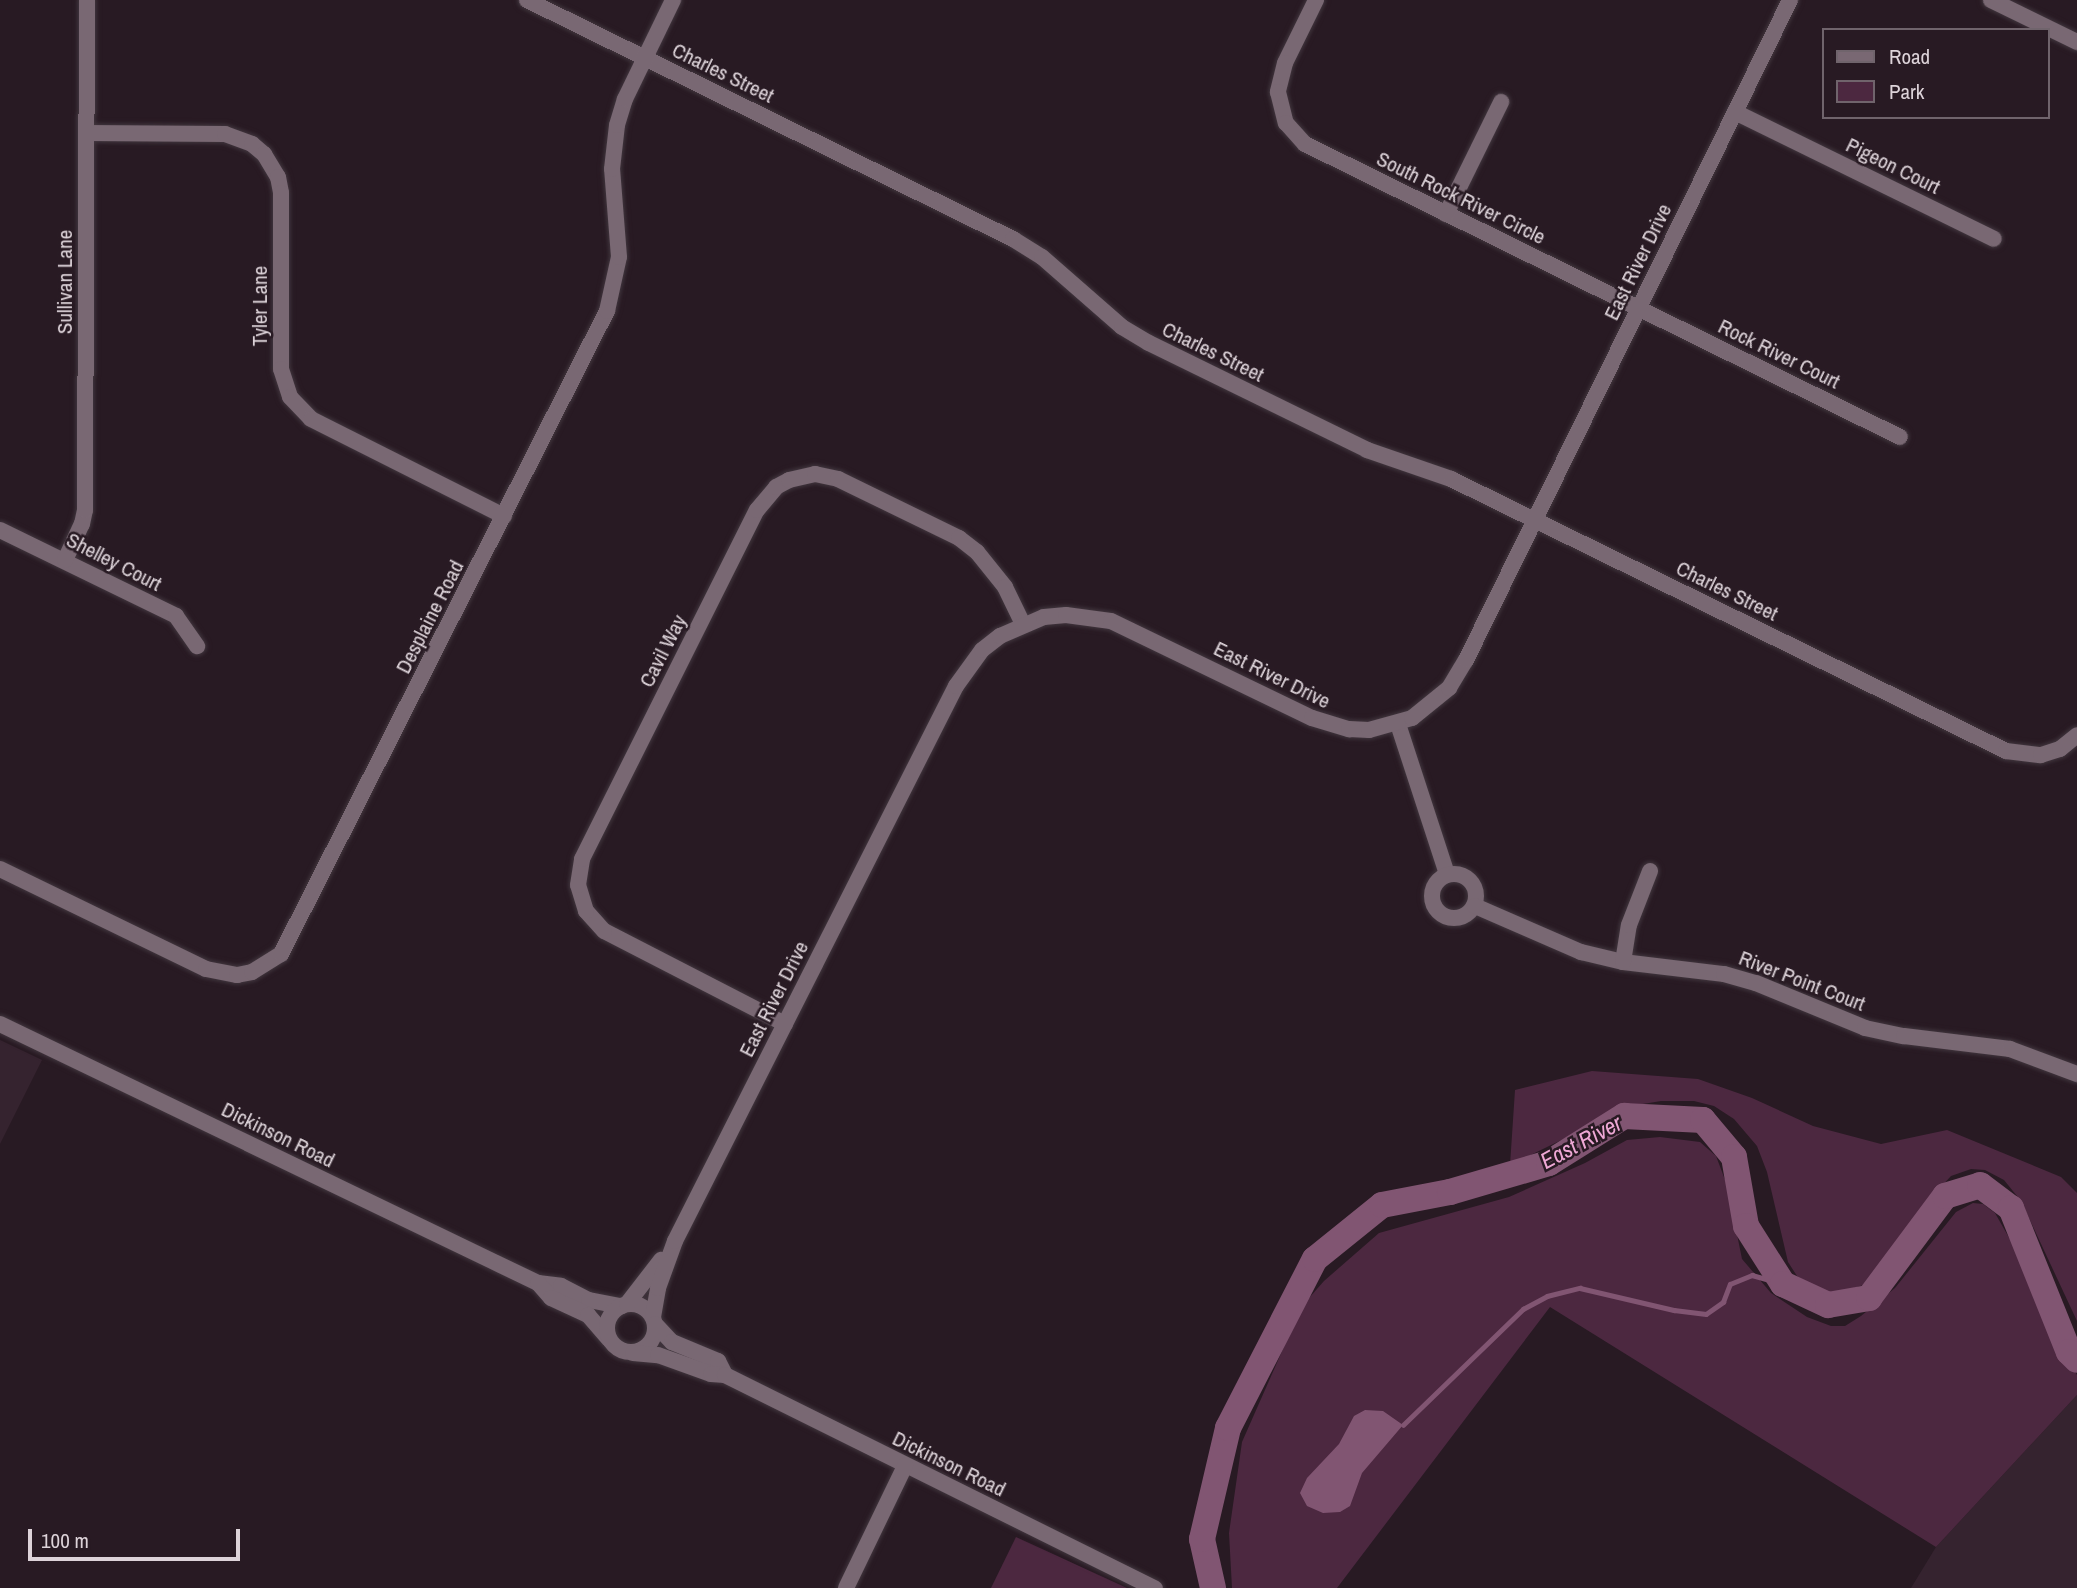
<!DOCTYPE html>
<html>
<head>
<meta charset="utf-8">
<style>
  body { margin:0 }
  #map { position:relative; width:2077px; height:1588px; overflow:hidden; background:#281a23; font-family:"Archivo Narrow",sans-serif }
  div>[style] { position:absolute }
  .built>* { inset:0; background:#35232f }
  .green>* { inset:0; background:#4c2840 }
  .water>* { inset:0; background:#815572 }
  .stream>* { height:4.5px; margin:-2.25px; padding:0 2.25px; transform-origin:2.25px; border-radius:2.25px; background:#815572 }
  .river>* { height:26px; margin:-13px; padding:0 13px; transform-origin:13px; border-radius:13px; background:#815572 }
  .roads { filter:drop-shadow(0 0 2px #41363e) drop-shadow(0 0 2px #41363e) }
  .minor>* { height:16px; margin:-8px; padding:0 8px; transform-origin:8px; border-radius:8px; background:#796873 }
  .minor>.ring { margin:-8px; padding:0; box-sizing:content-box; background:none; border:16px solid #796873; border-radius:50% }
  span { translate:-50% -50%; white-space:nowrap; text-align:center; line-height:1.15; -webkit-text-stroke:5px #281a23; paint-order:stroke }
  .street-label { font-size:21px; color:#ddd3d9 }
  .water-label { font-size:23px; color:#eea8d5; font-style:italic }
  .legend { position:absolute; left:1822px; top:28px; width:228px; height:91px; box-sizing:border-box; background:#281a23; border:2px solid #70646c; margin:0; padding:9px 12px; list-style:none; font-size:21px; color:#ddd3d9 }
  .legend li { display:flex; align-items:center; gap:14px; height:35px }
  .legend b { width:35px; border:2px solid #70646c }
  .scale { position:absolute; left:28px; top:1529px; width:212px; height:32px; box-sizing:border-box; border:4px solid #ddd3d9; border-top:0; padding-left:9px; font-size:21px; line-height:24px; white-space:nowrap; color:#ddd3d9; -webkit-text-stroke:5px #281a23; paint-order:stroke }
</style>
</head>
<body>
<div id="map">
  <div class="built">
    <div style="clip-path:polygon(0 1040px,42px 1060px,0 1144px)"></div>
    <div style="clip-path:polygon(2077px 1395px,2077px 1588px,1911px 1588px,1936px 1547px)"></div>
  </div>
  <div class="green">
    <div style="clip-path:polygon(1592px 1071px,1698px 1079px,1752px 1098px,1813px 1126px,1881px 1144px,1947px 1130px,2061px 1177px,2077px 1193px,2077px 1321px,2021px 1201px,2004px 1180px,1985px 1170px,1971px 1169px,1951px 1176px,1925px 1204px,1879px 1272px,1867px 1284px,1837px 1293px,1819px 1293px,1797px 1276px,1788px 1262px,1767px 1172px,1757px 1146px,1734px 1119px,1714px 1106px,1694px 1101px,1661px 1101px,1631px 1106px,1510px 1165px,1515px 1090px)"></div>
    <div style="clip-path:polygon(1660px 1137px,1700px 1142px,1716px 1156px,1727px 1185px,1742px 1259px,1771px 1293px,1807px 1317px,1831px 1326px,1845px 1326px,1861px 1316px,1895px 1288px,1956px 1212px,1973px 1203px,1983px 1204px,1995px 1213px,2020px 1257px,2044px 1316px,2077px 1375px,2077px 1395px,1936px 1547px,1550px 1307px,1337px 1588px,1232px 1588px,1229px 1533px,1242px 1442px,1302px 1306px,1324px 1281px,1379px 1233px,1509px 1197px,1585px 1163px,1627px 1140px)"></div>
    <div style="clip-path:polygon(1016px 1537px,1127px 1588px,991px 1588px)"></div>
  </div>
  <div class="water">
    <div style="clip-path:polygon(1365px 1410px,1383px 1411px,1403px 1425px,1362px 1473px,1350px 1506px,1340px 1512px,1323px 1513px,1307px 1506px,1300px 1493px,1307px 1478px,1339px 1444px,1354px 1416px)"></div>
  </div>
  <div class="stream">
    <div style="left:1403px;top:1425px;width:167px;rotate:-44deg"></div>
    <div style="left:1523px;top:1309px;width:27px;rotate:-28deg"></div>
    <div style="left:1547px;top:1296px;width:34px;rotate:-14deg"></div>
    <div style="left:1580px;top:1288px;width:97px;rotate:13.2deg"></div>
    <div style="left:1674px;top:1310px;width:32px;rotate:7deg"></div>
    <div style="left:1706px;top:1314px;width:21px;rotate:-35deg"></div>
    <div style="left:1723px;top:1302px;width:19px;rotate:-69deg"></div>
    <div style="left:1730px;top:1284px;width:24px;rotate:-22deg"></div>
    <div style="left:1752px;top:1275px;width:32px;rotate:16deg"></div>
  </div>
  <div class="river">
    <div style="left:1213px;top:1588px;width:50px;rotate:-102.7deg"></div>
    <div style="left:1202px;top:1539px;width:114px;rotate:-76.8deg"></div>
    <div style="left:1228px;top:1428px;width:190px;rotate:-62.8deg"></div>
    <div style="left:1315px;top:1259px;width:86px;rotate:-38.9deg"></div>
    <div style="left:1382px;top:1205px;width:69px;rotate:-10.8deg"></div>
    <div style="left:1450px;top:1192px;width:103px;rotate:-16.3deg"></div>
    <div style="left:1549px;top:1163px;width:89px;rotate:-32.1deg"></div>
    <div style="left:1624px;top:1116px;width:79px;rotate:2.9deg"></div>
    <div style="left:1703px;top:1120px;width:48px;rotate:50deg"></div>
    <div style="left:1734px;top:1157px;width:70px;rotate:80.1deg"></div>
    <div style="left:1746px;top:1226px;width:69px;rotate:57.5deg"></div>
    <div style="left:1783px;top:1284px;width:50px;rotate:25deg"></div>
    <div style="left:1828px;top:1305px;width:42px;rotate:-9.7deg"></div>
    <div style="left:1869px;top:1298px;width:127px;rotate:-53.3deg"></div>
    <div style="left:1945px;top:1196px;width:37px;rotate:-17deg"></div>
    <div style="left:1980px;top:1185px;width:39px;rotate:37deg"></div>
    <div style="left:2011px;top:1208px;width:155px;rotate:68.1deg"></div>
    <div style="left:2069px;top:1352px;width:11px;rotate:45deg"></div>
  </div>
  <div class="roads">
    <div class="minor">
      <div style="left:527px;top:0;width:542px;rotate:26.19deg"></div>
      <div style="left:1013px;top:239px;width:34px;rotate:32deg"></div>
      <div style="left:1042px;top:257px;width:106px;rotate:41.2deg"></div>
      <div style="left:1122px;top:327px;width:31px;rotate:31deg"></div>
      <div style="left:1149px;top:343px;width:243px;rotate:26.1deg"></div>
      <div style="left:1367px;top:450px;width:89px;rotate:19deg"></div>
      <div style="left:1451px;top:479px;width:618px;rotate:26.11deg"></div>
      <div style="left:2006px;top:751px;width:35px;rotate:7deg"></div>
      <div style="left:2041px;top:755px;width:20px;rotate:-18deg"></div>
      <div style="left:2060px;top:749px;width:22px;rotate:-39deg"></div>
      <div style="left:1316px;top:0;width:70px;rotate:116.2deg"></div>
      <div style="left:1285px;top:63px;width:30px;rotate:104deg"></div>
      <div style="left:1278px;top:92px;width:32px;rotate:76deg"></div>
      <div style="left:1286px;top:123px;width:28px;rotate:48deg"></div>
      <div style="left:1305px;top:144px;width:663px;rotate:26.22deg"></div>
      <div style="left:1991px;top:0;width:96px;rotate:26deg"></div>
      <div style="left:1735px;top:112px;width:288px;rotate:26.1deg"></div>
      <div style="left:86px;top:133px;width:139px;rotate:0.4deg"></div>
      <div style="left:225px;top:134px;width:29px;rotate:20deg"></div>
      <div style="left:252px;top:144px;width:16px;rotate:40deg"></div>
      <div style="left:264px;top:154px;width:27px;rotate:59deg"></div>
      <div style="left:278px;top:177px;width:16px;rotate:79deg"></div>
      <div style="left:281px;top:193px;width:176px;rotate:90deg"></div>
      <div style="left:281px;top:369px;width:29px;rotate:72deg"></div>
      <div style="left:290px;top:397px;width:30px;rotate:46deg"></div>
      <div style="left:311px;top:419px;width:216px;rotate:26.7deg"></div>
      <div style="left:1446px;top:214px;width:125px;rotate:-63.8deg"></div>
      <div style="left:0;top:530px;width:196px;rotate:26deg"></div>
      <div style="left:176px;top:616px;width:37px;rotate:55deg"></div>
      <div style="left:65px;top:560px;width:40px;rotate:-65deg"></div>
      <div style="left:82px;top:524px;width:14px;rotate:-78deg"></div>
      <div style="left:85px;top:510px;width:510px;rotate:-89.78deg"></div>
      <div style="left:1398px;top:724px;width:158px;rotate:71.9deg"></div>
      <div style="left:0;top:869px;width:229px;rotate:25.9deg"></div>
      <div style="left:206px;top:969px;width:32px;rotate:11deg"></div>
      <div style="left:237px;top:975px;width:15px;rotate:-11deg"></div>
      <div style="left:252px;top:972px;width:34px;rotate:-32deg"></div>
      <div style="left:281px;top:954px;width:721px;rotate:-63.12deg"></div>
      <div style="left:607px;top:311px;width:55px;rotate:-77.5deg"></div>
      <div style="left:619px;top:257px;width:88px;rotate:-94.5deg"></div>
      <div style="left:612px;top:169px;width:44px;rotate:-83.5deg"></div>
      <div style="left:617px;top:125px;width:27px;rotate:-73deg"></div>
      <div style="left:625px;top:99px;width:110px;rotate:-64.1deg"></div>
      <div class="ring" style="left:1432px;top:874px;width:28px;height:28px"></div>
      <div style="left:1475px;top:906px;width:116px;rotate:23.5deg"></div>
      <div style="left:1581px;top:952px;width:43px;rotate:13.4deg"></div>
      <div style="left:1623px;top:962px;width:102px;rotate:6.8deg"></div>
      <div style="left:1724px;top:974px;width:33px;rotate:16deg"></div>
      <div style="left:1756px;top:983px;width:118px;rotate:22.4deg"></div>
      <div style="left:1865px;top:1028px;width:40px;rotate:12deg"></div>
      <div style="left:1904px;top:1036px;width:107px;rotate:7deg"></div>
      <div style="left:2010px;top:1049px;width:72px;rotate:20.5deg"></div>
      <div style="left:1623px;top:962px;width:37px;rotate:-81deg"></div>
      <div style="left:1629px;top:925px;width:58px;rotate:-68.7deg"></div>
      <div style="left:0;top:1024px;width:597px;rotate:25.71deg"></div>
      <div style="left:538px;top:1283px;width:23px;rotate:7deg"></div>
      <div style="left:561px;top:1286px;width:31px;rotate:27deg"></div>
      <div style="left:589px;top:1300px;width:33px;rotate:11deg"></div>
      <div style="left:785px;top:1024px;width:203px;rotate:-152.8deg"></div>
      <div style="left:604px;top:931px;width:27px;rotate:-132deg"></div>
      <div style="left:586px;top:911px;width:27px;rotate:-107deg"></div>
      <div style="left:578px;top:885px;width:26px;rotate:-81deg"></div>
      <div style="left:582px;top:859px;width:390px;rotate:-63.4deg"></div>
      <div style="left:757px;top:510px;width:30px;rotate:-50deg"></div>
      <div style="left:776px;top:487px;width:15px;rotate:-28deg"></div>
      <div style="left:789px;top:480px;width:27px;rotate:-13deg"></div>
      <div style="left:815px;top:474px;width:24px;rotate:12deg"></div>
      <div style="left:838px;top:479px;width:135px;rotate:26deg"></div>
      <div style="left:959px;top:538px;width:23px;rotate:38deg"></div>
      <div style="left:977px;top:552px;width:45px;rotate:51.3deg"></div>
      <div style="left:1005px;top:587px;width:41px;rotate:64.1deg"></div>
      <div style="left:538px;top:1283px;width:20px;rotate:49deg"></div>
      <div style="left:551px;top:1298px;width:41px;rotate:24.7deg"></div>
      <div style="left:588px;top:1315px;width:32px;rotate:49deg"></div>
      <div class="ring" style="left:607px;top:1304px;width:32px;height:32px"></div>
      <div style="left:627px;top:1304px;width:56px;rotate:-52.3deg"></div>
      <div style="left:653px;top:1317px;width:29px;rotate:-80deg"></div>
      <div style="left:658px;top:1288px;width:50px;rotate:-70.1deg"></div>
      <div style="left:675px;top:1241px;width:622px;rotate:-63.15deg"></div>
      <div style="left:956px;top:686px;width:44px;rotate:-54.2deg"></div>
      <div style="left:982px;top:650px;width:23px;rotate:-38deg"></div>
      <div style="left:1000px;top:636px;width:48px;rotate:-23.4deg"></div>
      <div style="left:1044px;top:617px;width:22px;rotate:-5deg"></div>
      <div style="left:1066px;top:615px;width:45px;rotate:7.6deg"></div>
      <div style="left:1111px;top:621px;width:223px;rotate:25.8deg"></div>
      <div style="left:1312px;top:718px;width:39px;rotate:17deg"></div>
      <div style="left:1349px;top:729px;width:20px;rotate:3deg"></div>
      <div style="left:1369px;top:730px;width:45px;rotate:-15.6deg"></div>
      <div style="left:1412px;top:718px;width:48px;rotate:-39deg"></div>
      <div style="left:1449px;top:688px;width:33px;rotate:-59deg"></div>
      <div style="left:1466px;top:660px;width:735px;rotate:-63.85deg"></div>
      <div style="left:655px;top:1324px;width:25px;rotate:47deg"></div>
      <div style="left:672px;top:1342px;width:50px;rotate:22.4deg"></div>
      <div style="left:718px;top:1361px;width:16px;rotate:63deg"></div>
      <div style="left:633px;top:1353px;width:25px;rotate:5deg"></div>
      <div style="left:658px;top:1355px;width:56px;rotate:19.7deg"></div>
      <div style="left:711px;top:1374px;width:14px;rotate:4deg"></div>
      <div style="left:725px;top:1375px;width:480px;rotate:26.4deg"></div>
      <div style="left:846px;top:1588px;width:136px;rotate:-64.2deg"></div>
    </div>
  </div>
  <div class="street-label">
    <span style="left:723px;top:73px;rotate:26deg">Charles Street</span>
    <span style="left:1893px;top:166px;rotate:26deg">Pigeon Court</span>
    <span style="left:1461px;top:198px;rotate:26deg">South Rock River Circle</span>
    <span style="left:1638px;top:262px;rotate:-64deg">East River Drive</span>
    <span style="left:65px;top:282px;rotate:-90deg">Sullivan Lane</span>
    <span style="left:260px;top:306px;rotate:-90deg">Tyler Lane</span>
    <span style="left:1213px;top:352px;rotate:26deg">Charles Street</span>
    <span style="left:1779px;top:354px;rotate:26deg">Rock River Court</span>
    <span style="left:114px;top:562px;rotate:27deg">Shelley Court</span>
    <span style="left:1727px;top:591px;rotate:26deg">Charles Street</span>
    <span style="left:430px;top:617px;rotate:-63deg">Desplaine Road</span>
    <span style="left:663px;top:651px;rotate:-63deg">Cavil Way</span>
    <span style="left:1272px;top:675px;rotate:26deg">East River Drive</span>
    <span style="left:1802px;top:981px;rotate:21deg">River Point Court</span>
    <span style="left:774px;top:999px;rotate:-63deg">East River Drive</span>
    <span style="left:278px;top:1135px;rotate:26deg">Dickinson Road</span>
    <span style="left:949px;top:1464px;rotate:26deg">Dickinson Road</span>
  </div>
  <div class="water-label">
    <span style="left:1581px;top:1142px;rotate:-28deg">East River</span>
  </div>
  <ul class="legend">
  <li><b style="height:9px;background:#796873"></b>Road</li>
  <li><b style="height:19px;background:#4c2840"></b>Park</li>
  </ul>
  <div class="scale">100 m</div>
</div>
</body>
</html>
